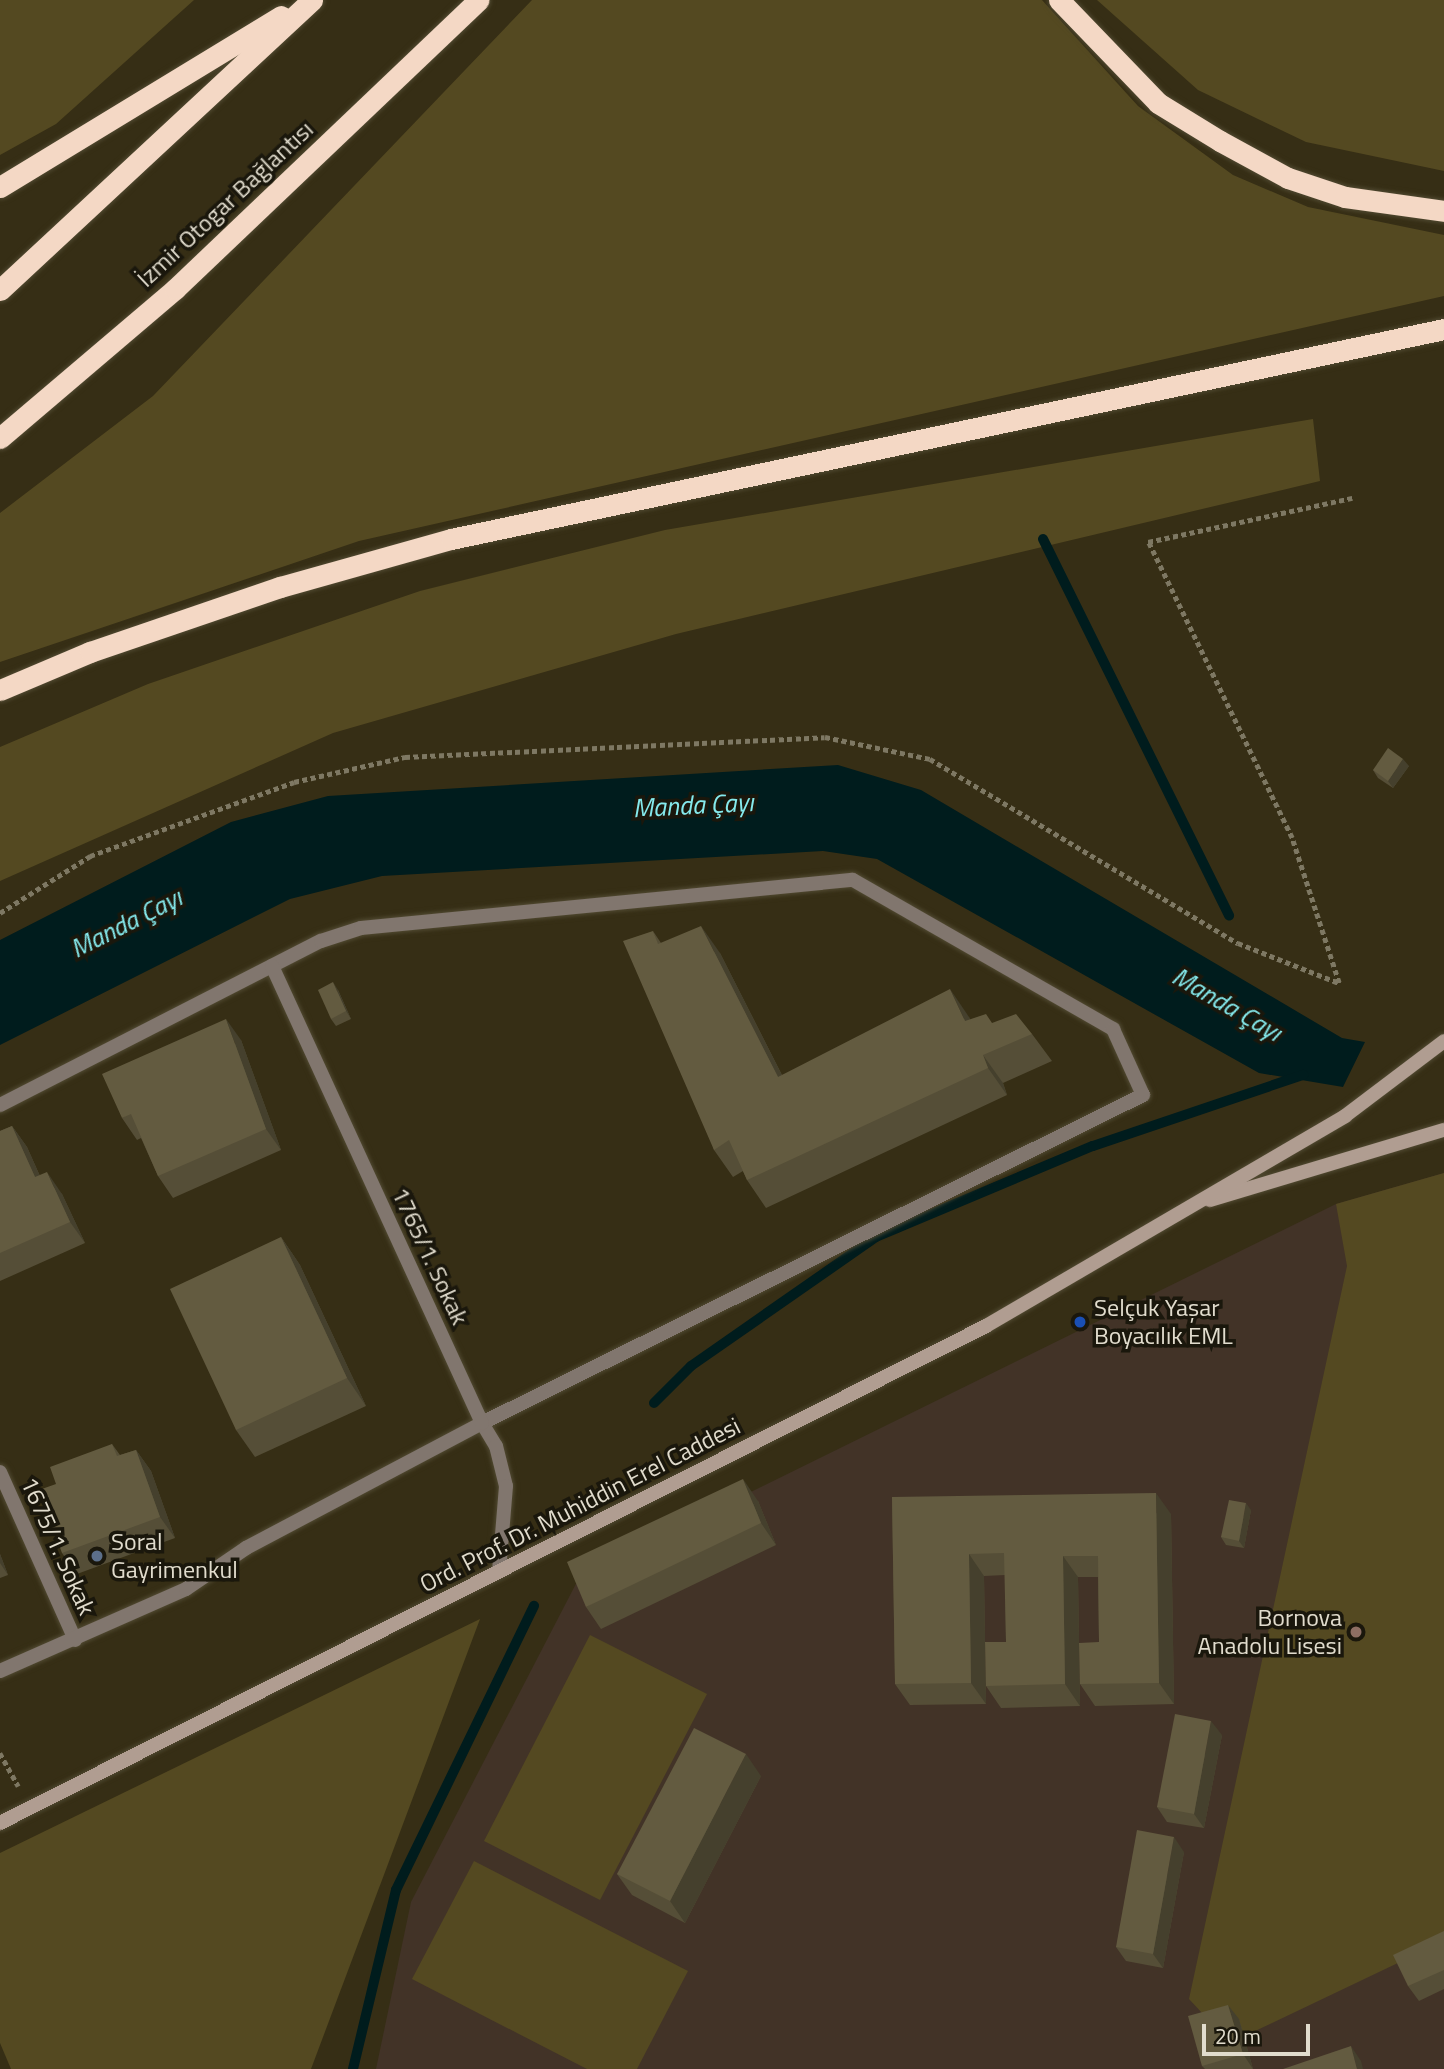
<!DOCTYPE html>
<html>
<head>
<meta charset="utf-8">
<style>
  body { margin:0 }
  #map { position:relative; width:1444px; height:2069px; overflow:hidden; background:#362e15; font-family:"Titillium Web",sans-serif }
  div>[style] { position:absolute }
  .education>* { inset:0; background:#423327 }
  .green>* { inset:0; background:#544921 }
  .water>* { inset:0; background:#001c1d }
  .stream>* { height:10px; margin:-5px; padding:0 5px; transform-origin:5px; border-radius:5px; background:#001c1d }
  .path>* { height:4.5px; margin-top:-2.25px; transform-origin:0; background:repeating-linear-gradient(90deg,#7e7863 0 5px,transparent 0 8.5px) }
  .roads { filter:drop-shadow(0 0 2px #514a32) drop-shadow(0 0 2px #514a32) }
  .lane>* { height:14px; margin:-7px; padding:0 7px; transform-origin:7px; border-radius:7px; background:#81766e }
  .street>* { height:14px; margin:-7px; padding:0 7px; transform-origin:7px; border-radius:7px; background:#81766e }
  .secondary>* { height:14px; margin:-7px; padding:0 7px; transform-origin:7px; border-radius:7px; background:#b09d91 }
  .highway>* { height:21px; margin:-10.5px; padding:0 10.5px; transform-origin:10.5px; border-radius:10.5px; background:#f4d8c5 }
  .wall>* { inset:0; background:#554e37 }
  .shaded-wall>* { inset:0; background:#45402d }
  .building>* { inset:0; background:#635b40 }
  .dots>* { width:19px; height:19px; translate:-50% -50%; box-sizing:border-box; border:4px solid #1a170c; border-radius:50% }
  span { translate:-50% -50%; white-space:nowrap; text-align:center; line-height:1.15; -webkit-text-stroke:7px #1a170c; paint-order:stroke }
  .street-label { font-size:24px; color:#e1dccd }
  .poi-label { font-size:24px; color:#e1dccd }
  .left { translate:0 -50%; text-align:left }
  .right { translate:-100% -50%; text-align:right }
  .water-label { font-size:26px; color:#85eaed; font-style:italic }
  .scale { position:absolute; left:1202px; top:2024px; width:108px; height:32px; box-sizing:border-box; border:4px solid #e1dccd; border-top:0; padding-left:9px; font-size:21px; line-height:24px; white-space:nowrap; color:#e1dccd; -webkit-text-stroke:5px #1a170c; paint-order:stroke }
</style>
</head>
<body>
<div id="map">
  <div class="education">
    <div style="clip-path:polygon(1444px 1173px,1444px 2069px,376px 2069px,411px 1902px,580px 1576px,1336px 1204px)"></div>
  </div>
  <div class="green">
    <div style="clip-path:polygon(0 0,194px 0,56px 124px,0 155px)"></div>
    <div style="clip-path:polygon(532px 0,1042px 0,1138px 106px,1233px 175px,1308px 207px,1444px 235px,1444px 296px,359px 541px,0 662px,0 513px,153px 396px)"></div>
    <div style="clip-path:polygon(1097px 0,1444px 0,1444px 171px,1306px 142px,1198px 90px)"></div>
    <div style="clip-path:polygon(1313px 419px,1320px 481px,676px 634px,333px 733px,0 881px,0 747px,148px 684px,420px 591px,665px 530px)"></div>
    <div style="clip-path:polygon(1444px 1173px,1444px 1941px,1230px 2043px,1189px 1999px,1347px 1266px,1336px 1204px)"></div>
    <div style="clip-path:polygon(480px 1619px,311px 2069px,11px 2069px,0 2043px,0 1853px)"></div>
    <div style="clip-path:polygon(590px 1635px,707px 1694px,600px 1900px,484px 1841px)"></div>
    <div style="clip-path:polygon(474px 1861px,688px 1971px,637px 2069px,587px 2069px,412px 1979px)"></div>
  </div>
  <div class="water">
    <div style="clip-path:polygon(838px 765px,921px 790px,1342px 1038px,1365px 1042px,1343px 1087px,1259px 1073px,877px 859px,823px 851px,382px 876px,290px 899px,0 1045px,0 940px,231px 822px,328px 796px)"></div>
  </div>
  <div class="stream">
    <div style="left:1043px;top:539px;width:420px;rotate:63.7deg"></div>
    <div style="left:654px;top:1403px;width:52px;rotate:-45deg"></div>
    <div style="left:691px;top:1366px;width:226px;rotate:-34.9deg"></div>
    <div style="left:876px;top:1237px;width:235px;rotate:-22.8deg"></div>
    <div style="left:1093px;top:1146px;width:222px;rotate:-18.7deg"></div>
    <div style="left:353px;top:2069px;width:184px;rotate:-76.5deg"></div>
    <div style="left:396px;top:1890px;width:316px;rotate:-64.1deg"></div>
  </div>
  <div class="path">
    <div style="left:0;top:913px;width:107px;rotate:-32.3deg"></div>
    <div style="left:90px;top:856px;width:217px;rotate:-19.9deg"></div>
    <div style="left:294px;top:782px;width:114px;rotate:-12.7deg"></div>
    <div style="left:405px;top:757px;width:420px;rotate:-2.7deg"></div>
    <div style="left:825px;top:737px;width:107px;rotate:11.8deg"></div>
    <div style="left:930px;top:759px;width:359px;rotate:30.9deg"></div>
    <div style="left:1238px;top:943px;width:109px;rotate:21.6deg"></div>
    <div style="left:1339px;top:983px;width:152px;rotate:-108deg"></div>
    <div style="left:1292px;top:838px;width:329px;rotate:-115.9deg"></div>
    <div style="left:1148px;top:542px;width:209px;rotate:-12.2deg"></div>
    <div style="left:0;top:1753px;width:38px;rotate:61deg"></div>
  </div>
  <div class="roads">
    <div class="lane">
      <div style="left:482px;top:1423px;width:27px;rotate:59deg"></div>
      <div style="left:496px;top:1446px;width:41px;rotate:76deg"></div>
      <div style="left:506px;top:1486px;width:85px;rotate:94.7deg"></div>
    </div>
    <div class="street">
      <div style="left:0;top:1105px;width:360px;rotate:-27.1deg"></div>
      <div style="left:321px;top:941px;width:42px;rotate:-18deg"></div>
      <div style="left:361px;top:928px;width:494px;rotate:-5.6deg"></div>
      <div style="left:853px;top:880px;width:300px;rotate:29.8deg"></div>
      <div style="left:1113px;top:1029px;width:72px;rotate:65.6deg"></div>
      <div style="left:1143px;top:1095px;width:738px;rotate:153.61deg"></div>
      <div style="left:0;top:1472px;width:184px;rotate:65.9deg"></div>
      <div style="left:0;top:1671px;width:203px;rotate:-23.8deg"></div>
      <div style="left:186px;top:1589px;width:73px;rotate:-34.3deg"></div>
      <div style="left:246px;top:1548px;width:267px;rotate:-27.9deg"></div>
      <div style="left:482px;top:1423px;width:503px;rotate:-114.68deg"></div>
    </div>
    <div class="secondary">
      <div style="left:1210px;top:1200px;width:244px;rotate:-16.7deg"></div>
      <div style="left:0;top:1823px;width:1104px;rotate:-26.75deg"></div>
      <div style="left:986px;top:1326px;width:416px;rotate:-30.3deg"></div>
      <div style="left:1345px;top:1116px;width:124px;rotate:-37.1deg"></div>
    </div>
    <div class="highway">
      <div style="left:1059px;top:0;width:143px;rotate:46.1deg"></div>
      <div style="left:1158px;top:103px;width:73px;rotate:31.5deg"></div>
      <div style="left:1220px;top:141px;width:77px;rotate:28.6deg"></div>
      <div style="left:1288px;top:178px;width:60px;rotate:18.4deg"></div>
      <div style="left:1345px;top:197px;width:100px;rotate:8deg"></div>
      <div style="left:0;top:187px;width:329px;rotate:-31.3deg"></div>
      <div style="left:0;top:290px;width:426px;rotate:-42.9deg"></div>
      <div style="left:0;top:438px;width:230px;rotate:-40.4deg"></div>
      <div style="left:175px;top:289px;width:419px;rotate:-43.6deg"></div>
      <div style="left:0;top:690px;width:98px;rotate:-22.9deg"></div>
      <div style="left:90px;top:652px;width:201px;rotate:-18.9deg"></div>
      <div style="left:280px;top:587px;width:178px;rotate:-15.7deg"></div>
      <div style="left:451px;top:539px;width:1015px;rotate:-11.94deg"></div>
    </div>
  </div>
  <div class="wall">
    <div style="clip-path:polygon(1409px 766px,1393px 788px,1378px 778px,1373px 770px)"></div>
    <div style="clip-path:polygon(653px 931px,661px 943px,720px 953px,782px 1075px,969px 1017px,970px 1020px,992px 1023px,1032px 1034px,1052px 1061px,1003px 1083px,1007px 1095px,766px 1208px,747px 1180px,743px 1171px,733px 1177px,714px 1150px)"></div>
    <div style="clip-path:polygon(338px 990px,351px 1019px,336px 1026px,331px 1019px)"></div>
    <div style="clip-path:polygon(241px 1040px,281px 1150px,173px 1198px,158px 1176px,141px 1138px,137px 1140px,122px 1118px)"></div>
    <div style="clip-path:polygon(12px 1126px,27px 1147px,40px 1176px,62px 1194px,85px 1243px,0 1281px,0 1131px)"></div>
    <div style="clip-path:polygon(281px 1237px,300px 1265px,366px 1406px,255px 1457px,236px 1430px)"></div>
    <div style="clip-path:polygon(112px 1444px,120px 1455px,136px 1450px,151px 1471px,175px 1538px,77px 1574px,62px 1553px,56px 1484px)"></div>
    <div style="clip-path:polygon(892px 1497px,1171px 1514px,1174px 1704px,1095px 1706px,1080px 1684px,1099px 1642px,1098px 1577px,1078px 1577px,1080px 1706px,1001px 1708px,986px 1686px,1006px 1642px,1005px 1575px,984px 1576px,986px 1704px,910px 1705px,895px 1684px)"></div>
    <div style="clip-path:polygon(758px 1501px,776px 1545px,601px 1629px,586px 1607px)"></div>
    <div style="clip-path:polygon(1251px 1510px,1244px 1548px,1226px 1545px,1221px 1537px)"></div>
    <div style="clip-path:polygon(0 1554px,8px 1575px,0 1578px)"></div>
    <div style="clip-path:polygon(1222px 1735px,1204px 1828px,1167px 1822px,1157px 1807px)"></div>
    <div style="clip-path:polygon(761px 1776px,685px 1923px,632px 1895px,617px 1874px)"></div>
    <div style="clip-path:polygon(1184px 1852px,1163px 1968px,1126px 1961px,1116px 1947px)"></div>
    <div style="clip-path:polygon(1444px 1931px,1444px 1989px,1419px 2001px,1408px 1986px)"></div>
    <div style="clip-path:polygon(1239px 2019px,1253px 2069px,1205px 2069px,1202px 2066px)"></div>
  </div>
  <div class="shaded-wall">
    <div style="clip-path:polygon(1403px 759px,1409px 766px,1393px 788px,1388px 781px)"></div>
    <div style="clip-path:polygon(701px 926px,720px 953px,797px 1105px,778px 1077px)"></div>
    <div style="clip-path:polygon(333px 982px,338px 990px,351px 1019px,346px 1011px)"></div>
    <div style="clip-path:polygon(950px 989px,969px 1017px,985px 1049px,965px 1021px)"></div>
    <div style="clip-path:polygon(226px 1019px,241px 1040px,281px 1150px,266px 1129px)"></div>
    <div style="clip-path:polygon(983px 1055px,1003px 1083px,1007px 1095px,988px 1068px)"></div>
    <div style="clip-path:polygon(12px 1126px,27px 1147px,50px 1199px,35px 1177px)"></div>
    <div style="clip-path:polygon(47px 1172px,62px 1194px,85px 1243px,70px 1222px)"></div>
    <div style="clip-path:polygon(281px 1237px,300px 1265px,366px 1406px,347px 1378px)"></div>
    <div style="clip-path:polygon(136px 1450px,151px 1471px,175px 1538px,160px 1517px)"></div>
    <div style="clip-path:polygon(743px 1479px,758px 1501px,776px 1545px,761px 1523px)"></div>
    <div style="clip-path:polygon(1156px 1493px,1171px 1514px,1174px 1704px,1159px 1683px)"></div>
    <div style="clip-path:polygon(1246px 1503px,1251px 1510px,1244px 1548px,1239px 1541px)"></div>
    <div style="clip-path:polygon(0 1554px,8px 1575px,0 1563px)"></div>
    <div style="clip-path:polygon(969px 1554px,984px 1576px,986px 1704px,971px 1683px)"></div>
    <div style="clip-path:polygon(1063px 1556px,1078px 1577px,1080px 1706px,1065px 1684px)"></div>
    <div style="clip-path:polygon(1211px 1721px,1222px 1735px,1204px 1828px,1194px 1814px)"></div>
    <div style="clip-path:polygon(746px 1754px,761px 1776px,685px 1923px,670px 1901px)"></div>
    <div style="clip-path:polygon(1174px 1837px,1184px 1852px,1163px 1968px,1153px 1954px)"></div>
    <div style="clip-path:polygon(1228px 2005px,1239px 2019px,1253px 2069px,1243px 2054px)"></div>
    <div style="clip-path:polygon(1351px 2046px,1361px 2061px,1363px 2069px,1357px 2069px)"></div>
  </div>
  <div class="building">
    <div style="clip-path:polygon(1388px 748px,1403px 759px,1388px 781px,1373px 770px)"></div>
    <div style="clip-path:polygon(701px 926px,778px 1077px,950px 989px,965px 1021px,986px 1014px,992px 1023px,1016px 1014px,1032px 1034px,983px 1055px,988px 1068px,747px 1180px,729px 1140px,714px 1150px,623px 941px,653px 931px,658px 944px)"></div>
    <div style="clip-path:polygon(333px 982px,346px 1011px,331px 1019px,318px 990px)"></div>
    <div style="clip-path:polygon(226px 1019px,266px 1129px,158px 1176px,131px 1114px,122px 1118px,102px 1074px)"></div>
    <div style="clip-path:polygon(12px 1126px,35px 1177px,47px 1172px,70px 1222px,0 1253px,0 1131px)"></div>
    <div style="clip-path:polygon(281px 1237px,347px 1378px,236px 1430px,170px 1289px)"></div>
    <div style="clip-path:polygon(112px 1444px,117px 1456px,136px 1450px,160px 1517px,62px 1553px,39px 1490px,56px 1484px,50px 1467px)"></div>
    <div style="clip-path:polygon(743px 1479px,761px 1523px,586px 1607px,567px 1562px)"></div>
    <div style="clip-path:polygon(1156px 1493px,1159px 1683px,1080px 1684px,1079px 1643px,1099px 1642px,1098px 1556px,1063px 1556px,1065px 1684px,986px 1686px,985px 1642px,1006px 1642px,1004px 1553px,969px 1554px,971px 1683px,895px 1684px,892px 1497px)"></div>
    <div style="clip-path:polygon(1229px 1500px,1246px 1503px,1239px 1541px,1221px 1537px)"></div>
    <div style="clip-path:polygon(1175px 1714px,1211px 1721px,1194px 1814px,1157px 1807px)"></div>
    <div style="clip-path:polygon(694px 1728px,746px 1754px,670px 1901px,617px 1874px)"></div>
    <div style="clip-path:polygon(1137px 1830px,1174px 1837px,1153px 1954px,1116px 1947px)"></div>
    <div style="clip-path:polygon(1444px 1931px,1444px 1970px,1408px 1986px,1393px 1955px)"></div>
    <div style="clip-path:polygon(1228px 2005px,1243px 2054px,1202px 2066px,1188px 2016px)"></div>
    <div style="clip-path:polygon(1351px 2046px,1357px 2069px,1283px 2069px)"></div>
  </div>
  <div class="dots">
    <div style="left:1080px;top:1322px;background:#1a4fb4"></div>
    <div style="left:97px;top:1556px;background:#5c6f8a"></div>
    <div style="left:1356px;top:1632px;background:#8d6e63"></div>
  </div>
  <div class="street-label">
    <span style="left:225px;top:204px;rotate:-43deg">İzmir Otogar Bağlantısı</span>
    <span style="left:430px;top:1256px;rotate:65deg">1765/1. Sokak</span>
    <span style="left:580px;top:1505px;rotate:-27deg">Ord. Prof. Dr. Muhiddin Erel Caddesi</span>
    <span style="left:58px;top:1546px;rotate:66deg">1675/1. Sokak</span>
  </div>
  <div class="poi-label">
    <span class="left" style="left:1094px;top:1322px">Selçuk Yaşar<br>Boyacılık EML</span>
    <span class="left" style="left:111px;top:1556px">Soral<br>Gayrimenkul</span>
    <span class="right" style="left:1342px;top:1632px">Bornova<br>Anadolu Lisesi</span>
  </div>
  <div class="water-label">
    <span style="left:693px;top:805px;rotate:-3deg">Manda Çayı</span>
    <span style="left:126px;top:923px;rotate:-27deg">Manda Çayı</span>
    <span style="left:1227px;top:1004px;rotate:30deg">Manda Çayı</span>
  </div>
  <div class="scale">20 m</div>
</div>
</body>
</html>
